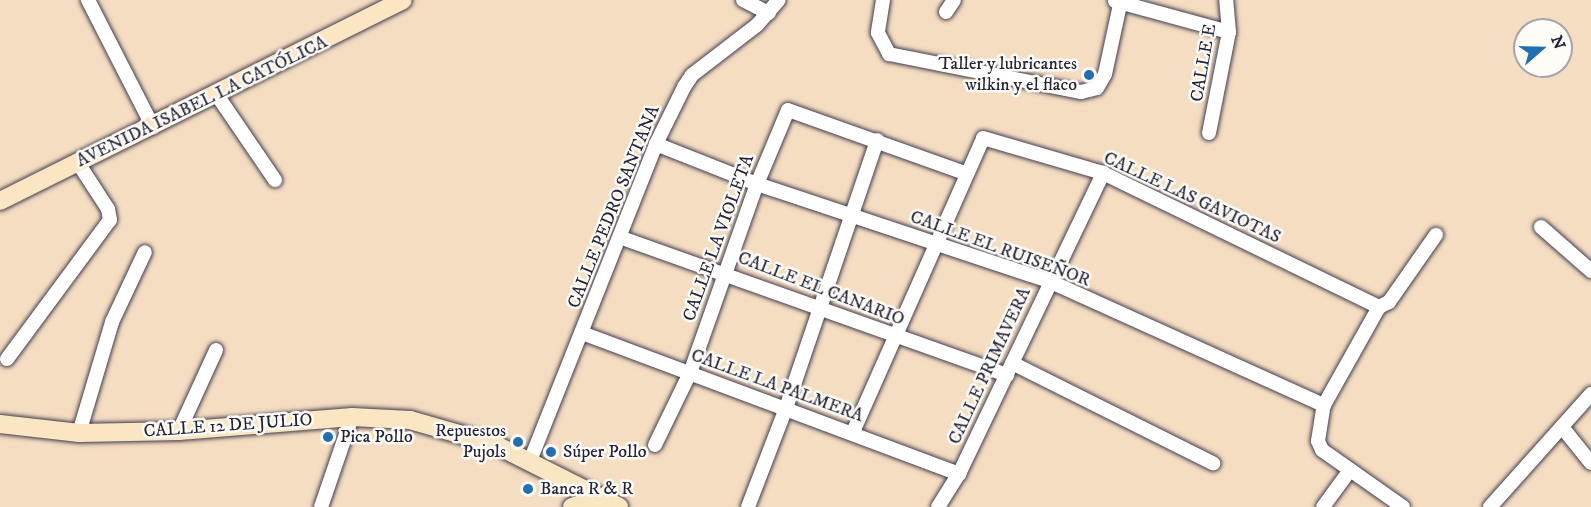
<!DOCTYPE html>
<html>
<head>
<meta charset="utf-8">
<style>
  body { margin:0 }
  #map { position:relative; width:1591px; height:507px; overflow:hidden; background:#f5ddc1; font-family:"IM FELL DW Pica",serif }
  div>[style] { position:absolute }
  .roads { filter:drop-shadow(0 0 2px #423e4f) drop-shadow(0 0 2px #423e4f) }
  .street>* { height:14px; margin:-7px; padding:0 7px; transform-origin:7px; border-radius:7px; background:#fff }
  .secondary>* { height:18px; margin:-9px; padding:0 9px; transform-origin:9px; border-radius:9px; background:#fbe6c3 }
  .dots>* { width:16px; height:16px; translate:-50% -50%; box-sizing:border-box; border:3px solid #fdfcf7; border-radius:50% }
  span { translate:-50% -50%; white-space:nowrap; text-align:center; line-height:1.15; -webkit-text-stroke:5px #fdfcf7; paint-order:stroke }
  .street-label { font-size:18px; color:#22223b }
  .poi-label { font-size:18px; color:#22223b }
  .right { translate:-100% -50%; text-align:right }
  .left { translate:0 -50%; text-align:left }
  .north { position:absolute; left:1513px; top:18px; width:60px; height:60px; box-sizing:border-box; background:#fdfcf7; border:2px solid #a5a5ac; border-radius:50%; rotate:70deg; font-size:16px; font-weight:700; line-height:24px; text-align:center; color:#22223b }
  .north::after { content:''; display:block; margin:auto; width:21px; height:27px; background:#1f6fb2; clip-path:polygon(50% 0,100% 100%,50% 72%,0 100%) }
</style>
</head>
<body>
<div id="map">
  <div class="roads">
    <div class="street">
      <div style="left:88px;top:0;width:143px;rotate:62.9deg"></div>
      <div style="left:743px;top:0;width:29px;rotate:27deg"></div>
      <div style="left:883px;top:0;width:33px;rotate:99deg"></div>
      <div style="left:878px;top:33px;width:24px;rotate:62deg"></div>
      <div style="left:889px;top:54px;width:196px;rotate:11.2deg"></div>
      <div style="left:1081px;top:92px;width:16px;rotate:-14deg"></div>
      <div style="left:1097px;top:88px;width:16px;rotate:-60deg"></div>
      <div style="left:1105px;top:74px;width:76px;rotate:-77.8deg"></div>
      <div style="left:1115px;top:1px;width:118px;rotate:15.2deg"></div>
      <div style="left:946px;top:12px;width:14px;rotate:-56deg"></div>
      <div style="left:217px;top:95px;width:103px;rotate:55.7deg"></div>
      <div style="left:1209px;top:133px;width:103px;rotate:-78.8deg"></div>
      <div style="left:1229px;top:32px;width:32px;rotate:-95deg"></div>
      <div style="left:656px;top:144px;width:109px;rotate:21.6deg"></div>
      <div style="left:757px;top:184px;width:308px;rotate:18.4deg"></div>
      <div style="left:1049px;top:281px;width:302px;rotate:24.3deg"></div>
      <div style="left:1541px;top:227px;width:67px;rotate:41.3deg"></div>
      <div style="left:622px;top:238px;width:409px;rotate:19.6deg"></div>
      <div style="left:582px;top:333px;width:403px;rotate:20.5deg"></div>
      <div style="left:7px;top:359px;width:173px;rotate:-53.5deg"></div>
      <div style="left:110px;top:220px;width:11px;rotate:-100deg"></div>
      <div style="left:108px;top:209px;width:55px;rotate:-123.1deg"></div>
      <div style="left:1012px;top:363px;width:225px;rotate:26.5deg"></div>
      <div style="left:1562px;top:427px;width:46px;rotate:51.1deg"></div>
      <div style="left:179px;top:431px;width:89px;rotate:-65.4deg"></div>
      <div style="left:853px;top:432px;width:321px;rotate:-66.1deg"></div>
      <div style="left:983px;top:138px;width:125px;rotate:16.3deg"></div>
      <div style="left:1103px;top:173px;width:307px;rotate:25.9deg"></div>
      <div style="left:79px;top:433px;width:116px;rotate:-73.4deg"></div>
      <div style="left:112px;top:322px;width:77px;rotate:-64.8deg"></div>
      <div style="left:655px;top:445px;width:80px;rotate:-64.1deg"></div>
      <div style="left:690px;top:373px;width:201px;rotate:-70.5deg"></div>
      <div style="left:757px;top:184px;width:80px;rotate:-67.3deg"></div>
      <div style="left:788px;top:110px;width:188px;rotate:19.6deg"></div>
      <div style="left:530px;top:461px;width:341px;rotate:-68.3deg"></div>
      <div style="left:656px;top:144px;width:64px;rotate:-63.8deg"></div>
      <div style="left:684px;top:87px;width:14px;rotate:-56deg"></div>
      <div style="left:692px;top:75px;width:82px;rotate:-37.6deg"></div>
      <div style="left:757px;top:25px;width:33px;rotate:-49deg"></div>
      <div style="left:321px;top:507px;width:95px;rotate:-71deg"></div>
      <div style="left:748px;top:507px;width:106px;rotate:-69deg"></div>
      <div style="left:786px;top:408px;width:283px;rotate:-71.2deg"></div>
      <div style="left:938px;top:507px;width:39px;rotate:-58deg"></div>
      <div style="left:959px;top:474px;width:334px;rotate:-64.4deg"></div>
      <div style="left:1323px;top:507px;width:46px;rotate:-53.9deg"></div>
      <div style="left:1403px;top:507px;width:99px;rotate:-144.9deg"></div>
      <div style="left:1322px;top:450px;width:10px;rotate:-114deg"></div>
      <div style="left:1318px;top:441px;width:36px;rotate:-81deg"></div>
      <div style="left:1324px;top:405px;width:112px;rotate:-60.7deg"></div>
      <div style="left:1379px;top:307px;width:11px;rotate:-27deg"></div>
      <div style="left:1389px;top:302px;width:82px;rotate:-55deg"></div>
      <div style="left:1490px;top:507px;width:152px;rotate:-48.2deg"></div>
    </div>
    <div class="secondary">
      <div style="left:0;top:201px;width:450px;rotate:-26.5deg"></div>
      <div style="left:0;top:424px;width:80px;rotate:6.5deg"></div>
      <div style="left:79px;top:433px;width:100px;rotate:-1.1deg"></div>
      <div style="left:179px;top:431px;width:174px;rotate:-4.6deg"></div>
      <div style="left:352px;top:417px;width:58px;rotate:3deg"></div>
      <div style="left:410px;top:420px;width:87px;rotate:15.9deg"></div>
      <div style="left:494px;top:444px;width:140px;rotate:26.7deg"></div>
      <div style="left:572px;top:507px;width:31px;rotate:-19deg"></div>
    </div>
  </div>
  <div class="dots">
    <div style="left:1089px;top:75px;background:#1f6fb2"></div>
    <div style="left:328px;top:437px;background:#1f6fb2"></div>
    <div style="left:518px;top:442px;background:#1f6fb2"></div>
    <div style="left:551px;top:452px;background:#1f6fb2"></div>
    <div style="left:528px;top:489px;background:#1f6fb2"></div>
  </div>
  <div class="street-label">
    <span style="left:1204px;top:63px;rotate:-80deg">CALLE E</span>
    <span style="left:202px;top:102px;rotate:-26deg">AVENIDA ISABEL LA CATÓLICA</span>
    <span style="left:1192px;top:198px;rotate:25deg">CALLE LAS GAVIOTAS</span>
    <span style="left:614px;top:207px;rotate:-68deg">CALLE PEDRO SANTANA</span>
    <span style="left:719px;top:238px;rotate:-70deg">CALLE LA VIOLETA</span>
    <span style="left:1000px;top:249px;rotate:20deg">CALLE EL RUISEÑOR</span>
    <span style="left:821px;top:289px;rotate:21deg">CALLE EL CANARIO</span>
    <span style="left:990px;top:366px;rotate:-65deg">CALLE PRIMAVERA</span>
    <span style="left:777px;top:386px;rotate:20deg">CALLE LA PALMERA</span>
    <span style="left:228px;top:426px;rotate:-4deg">CALLE 12 DE JULIO</span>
  </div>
  <div class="poi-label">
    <span class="right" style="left:1077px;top:75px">Taller y lubricantes<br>wilkin y el flaco</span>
    <span class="right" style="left:506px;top:442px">Repuestos<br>Pujols</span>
    <span class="left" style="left:340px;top:437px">Pica Pollo</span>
    <span class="left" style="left:563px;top:452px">Súper Pollo</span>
    <span class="left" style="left:540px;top:489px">Banca R &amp; R</span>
  </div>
  <div class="north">N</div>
</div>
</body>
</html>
